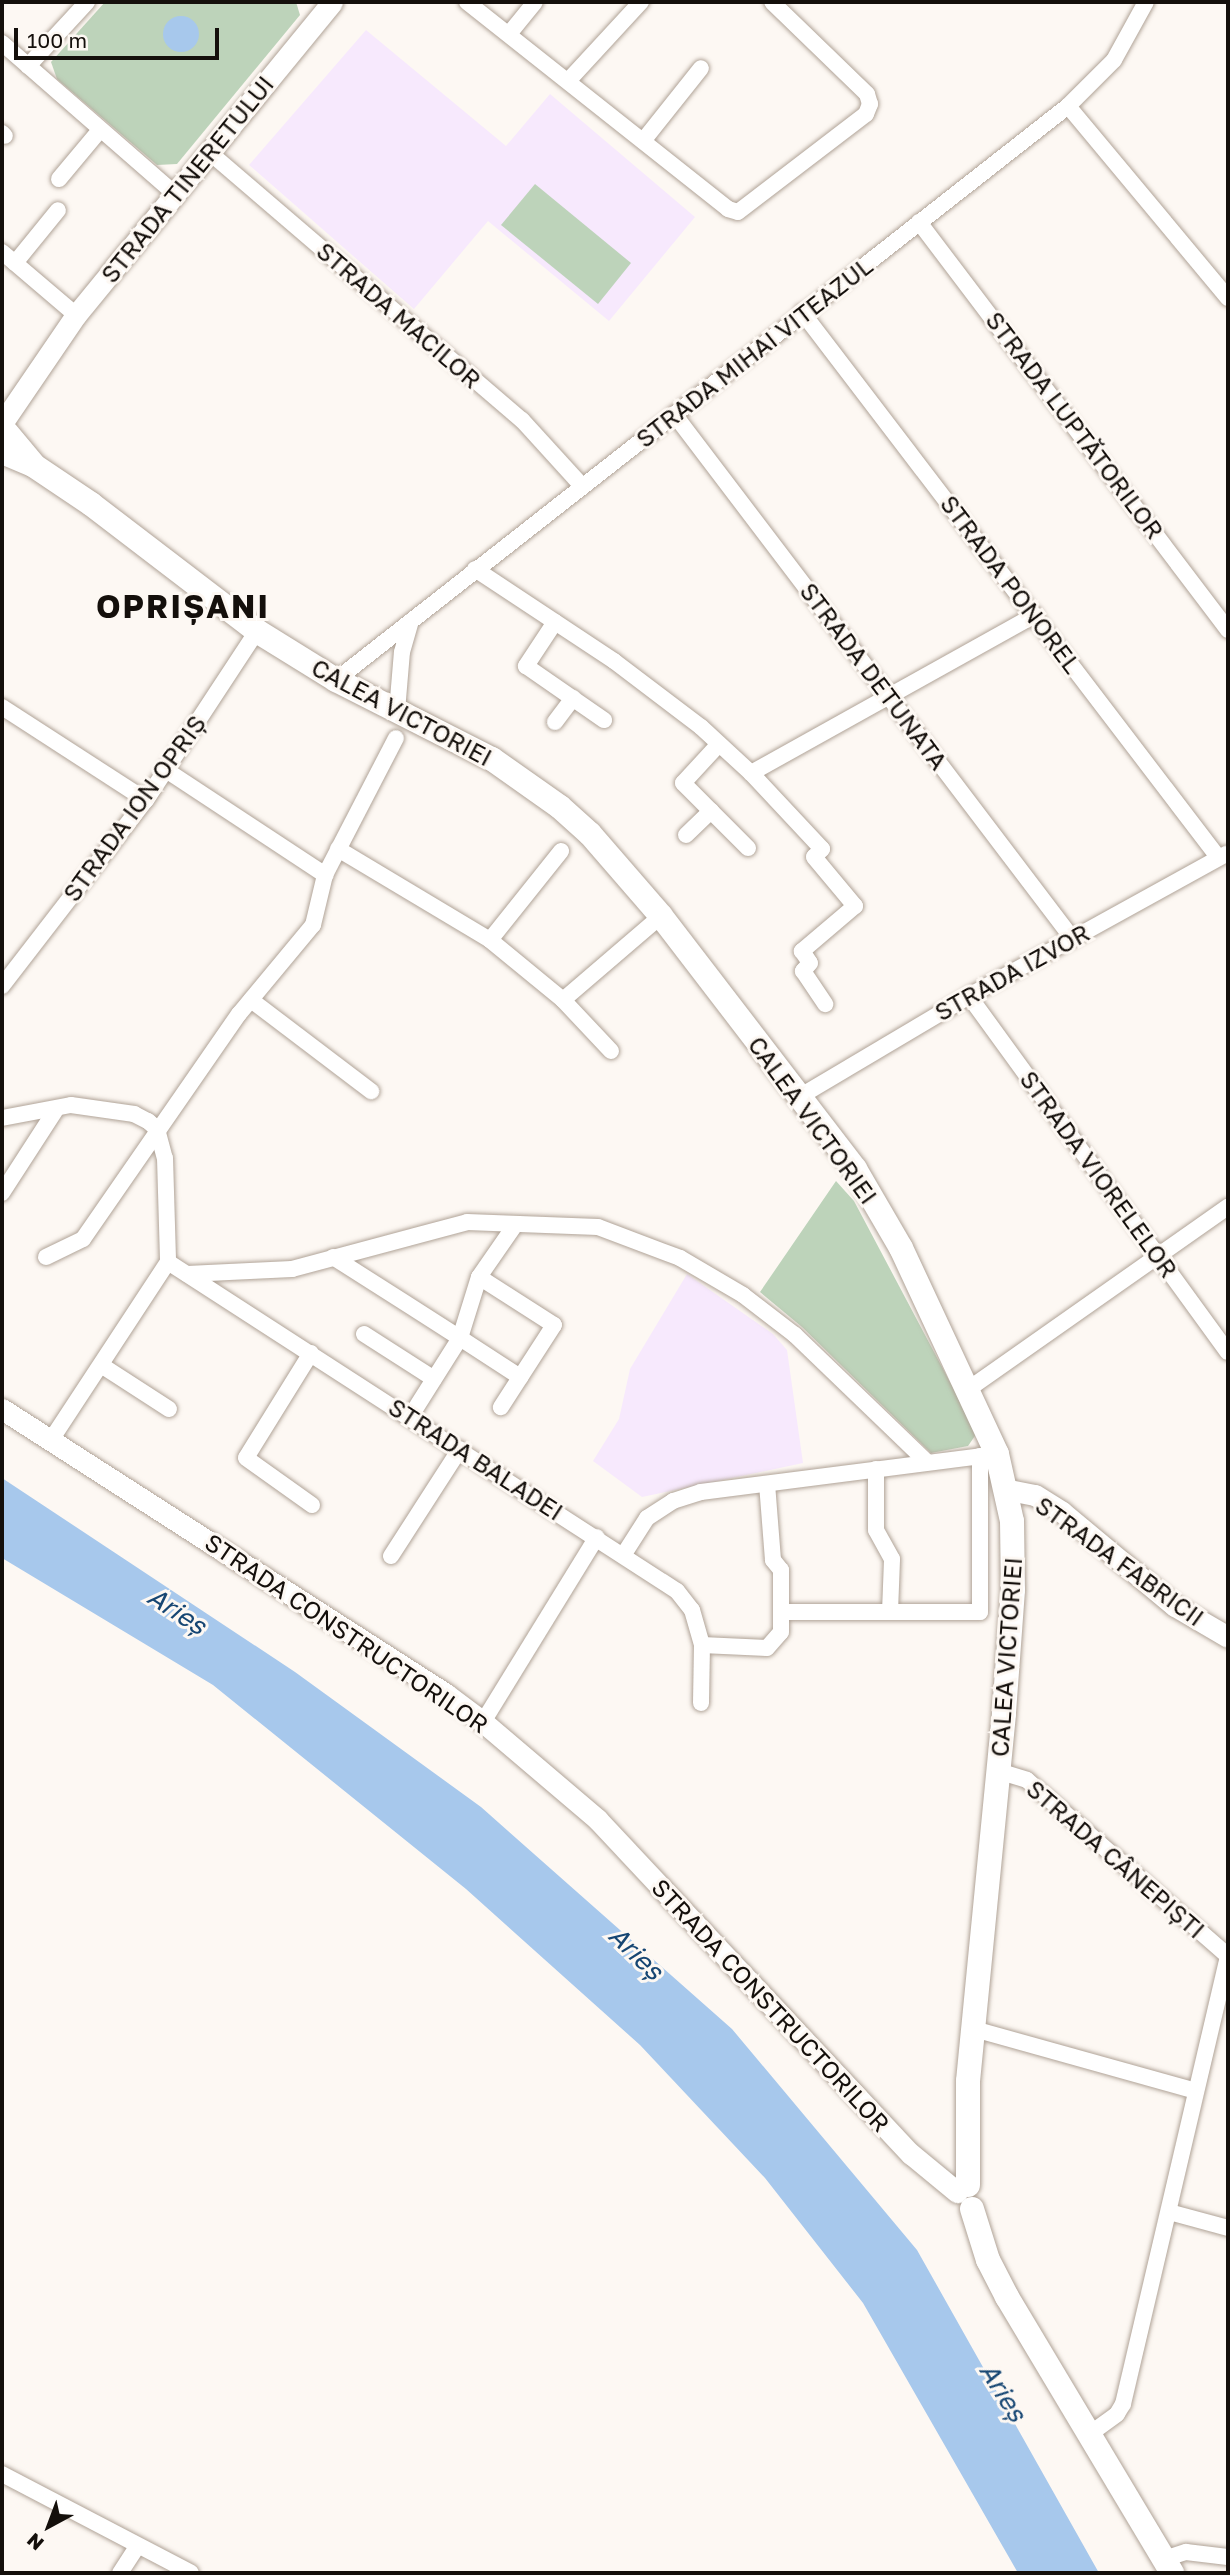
<!DOCTYPE html>
<html>
<head>
<meta charset="utf-8">
<style>
  body { margin:0 }
  #map { position:relative; width:1230px; height:2575px; overflow:hidden; background:#fdf8f3; font-family:"Golos Text",sans-serif }
  div>[style] { position:absolute }
  .education>* { inset:0; background:#f7e9fd }
  .green>* { inset:0; background:#bdd3ba }
  .water>* { inset:0; background:#a7c8ec }
  .round { border-radius:50% }
  .roads { filter:drop-shadow(0 0 2px #b0a397) drop-shadow(0 0 2px #b0a397) }
  .street>* { height:16px; margin:-8px; padding:0 8px; transform-origin:8px; border-radius:8px; background:#fff }
  .secondary>* { height:21px; margin:-10.5px; padding:0 10.5px; transform-origin:10.5px; border-radius:10.5px; background:#fff }
  .primary>* { height:24px; margin:-12px; padding:0 12px; transform-origin:12px; border-radius:12px; background:#fff }
  span { translate:-50% -50%; white-space:nowrap; text-align:center; line-height:1.15; -webkit-text-stroke:6px #fdf8f3; paint-order:stroke }
  .street-label { font-size:24px; color:#140f0b }
  .water-label { font-size:26px; color:#164673; font-style:italic }
  .district-label { font-size:32px; color:#140f0b; font-weight:700; letter-spacing:2px }
  .frame { position:absolute; inset:0; border:4px solid #140f0b; pointer-events:none }
  .north { position:absolute; left:14px; top:2491px; width:70px; height:70px; -webkit-text-stroke:5px #fdf8f3; paint-order:stroke; rotate:221deg; font-size:19px; font-weight:700; line-height:28px; text-align:center; color:#140f0b }
  .north::after { content:''; display:block; margin:auto; width:24px; height:32px; background:#140f0b; clip-path:polygon(50% 0,100% 100%,50% 72%,0 100%) }
  .scale { position:absolute; left:14px; top:28px; width:205px; height:32px; box-sizing:border-box; border:4px solid #140f0b; border-top:0; padding-left:9px; font-size:21px; line-height:24px; white-space:nowrap; color:#140f0b; -webkit-text-stroke:5px #fdf8f3; paint-order:stroke }
</style>
</head>
<body>
<div id="map">
  <div class="education">
    <div style="clip-path:polygon(366px 30px,506px 146px,550px 94px,695px 217px,609px 321px,488px 221px,414px 309px,249px 165px)"></div>
    <div style="clip-path:polygon(687px 1274px,773px 1334px,787px 1350px,803px 1463px,642px 1497px,593px 1461px,619px 1419px,630px 1369px)"></div>
  </div>
  <div class="green">
    <div style="clip-path:polygon(105px 2px,296px 2px,300px 15px,177px 164px,157px 165px,57px 79px,51px 62px)"></div>
    <div style="clip-path:polygon(535px 184px,631px 263px,598px 304px,501px 225px)"></div>
    <div style="clip-path:polygon(836px 1181px,854px 1201px,977px 1433px,968px 1446px,931px 1453px,802px 1327px,760px 1292px)"></div>
  </div>
  <div class="water">
    <div class="round" style="left:163px;top:16px;width:36px;height:36px"></div>
    <div style="clip-path:polygon(2px 1478px,295px 1672px,481px 1807px,732px 2029px,917px 2250px,1099px 2573px,1018px 2573px,863px 2303px,765px 2178px,640px 2045px,466px 1889px,213px 1685px,2px 1558px)"></div>
  </div>
  <div class="roads">
    <div class="street">
      <div style="left:467px;top:2px;width:333px;rotate:38.4deg"></div>
      <div style="left:728px;top:209px;width:10px;rotate:17deg"></div>
      <div style="left:738px;top:212px;width:161px;rotate:-37.4deg"></div>
      <div style="left:866px;top:114px;width:11px;rotate:-68deg"></div>
      <div style="left:870px;top:104px;width:10px;rotate:-107deg"></div>
      <div style="left:867px;top:94px;width:132px;rotate:-135.9deg"></div>
      <div style="left:509px;top:34px;width:41px;rotate:-50.9deg"></div>
      <div style="left:2px;top:43px;width:230px;rotate:41.1deg"></div>
      <div style="left:28px;top:66px;width:87px;rotate:-47.3deg"></div>
      <div style="left:568px;top:81px;width:108px;rotate:-47.3deg"></div>
      <div style="left:1068px;top:106px;width:250px;rotate:50.2deg"></div>
      <div style="left:2px;top:133px;width:4px;rotate:45deg"></div>
      <div style="left:643px;top:141px;width:93px;rotate:-51.5deg"></div>
      <div style="left:209px;top:152px;width:412px;rotate:40.6deg"></div>
      <div style="left:522px;top:420px;width:89px;rotate:47.7deg"></div>
      <div style="left:59px;top:179px;width:64px;rotate:-50.1deg"></div>
      <div style="left:919px;top:222px;width:512px;rotate:52.86deg"></div>
      <div style="left:2px;top:252px;width:97px;rotate:40.4deg"></div>
      <div style="left:15px;top:263px;width:68px;rotate:-50.9deg"></div>
      <div style="left:802px;top:312px;width:686px;rotate:52.65deg"></div>
      <div style="left:674px;top:414px;width:658px;rotate:52.78deg"></div>
      <div style="left:475px;top:569px;width:167px;rotate:33.5deg"></div>
      <div style="left:614px;top:661px;width:109px;rotate:37.2deg"></div>
      <div style="left:701px;top:727px;width:68px;rotate:42.6deg"></div>
      <div style="left:751px;top:773px;width:104px;rotate:46.9deg"></div>
      <div style="left:822px;top:849px;width:11px;rotate:135deg"></div>
      <div style="left:814px;top:857px;width:64px;rotate:50.1deg"></div>
      <div style="left:855px;top:906px;width:70px;rotate:139.7deg"></div>
      <div style="left:802px;top:951px;width:14px;rotate:56deg"></div>
      <div style="left:810px;top:963px;width:11px;rotate:131deg"></div>
      <div style="left:803px;top:971px;width:40px;rotate:56deg"></div>
      <div style="left:555px;top:622px;width:53px;rotate:123.4deg"></div>
      <div style="left:526px;top:666px;width:95px;rotate:34.7deg"></div>
      <div style="left:336px;top:680px;width:930px;rotate:-38.1deg"></div>
      <div style="left:1068px;top:106px;width:65px;rotate:-45deg"></div>
      <div style="left:1114px;top:60px;width:66px;rotate:-61.1deg"></div>
      <div style="left:2px;top:707px;width:171px;rotate:32.9deg"></div>
      <div style="left:397px;top:711px;width:59px;rotate:-85.2deg"></div>
      <div style="left:402px;top:652px;width:32px;rotate:-74deg"></div>
      <div style="left:555px;top:722px;width:30px;rotate:-53deg"></div>
      <div style="left:719px;top:744px;width:53px;rotate:132.7deg"></div>
      <div style="left:683px;top:783px;width:92px;rotate:45deg"></div>
      <div style="left:166px;top:770px;width:191px;rotate:33.4deg"></div>
      <div style="left:751px;top:773px;width:325px;rotate:-29.1deg"></div>
      <div style="left:686px;top:835px;width:35px;rotate:-44deg"></div>
      <div style="left:338px;top:849px;width:177px;rotate:30.9deg"></div>
      <div style="left:490px;top:940px;width:94px;rotate:39.4deg"></div>
      <div style="left:563px;top:1000px;width:70px;rotate:46.7deg"></div>
      <div style="left:490px;top:940px;width:114px;rotate:-51.4deg"></div>
      <div style="left:2px;top:986px;width:235px;rotate:-52.3deg"></div>
      <div style="left:146px;top:800px;width:202px;rotate:-56.7deg"></div>
      <div style="left:969px;top:996px;width:440px;rotate:54deg"></div>
      <div style="left:251px;top:1000px;width:151px;rotate:37.2deg"></div>
      <div style="left:563px;top:1000px;width:129px;rotate:-40.6deg"></div>
      <div style="left:799px;top:1097px;width:198px;rotate:-30.7deg"></div>
      <div style="left:969px;top:996px;width:294px;rotate:-28.9deg"></div>
      <div style="left:2px;top:1118px;width:70px;rotate:-10.7deg"></div>
      <div style="left:71px;top:1105px;width:64px;rotate:8.1deg"></div>
      <div style="left:134px;top:1114px;width:16px;rotate:27deg"></div>
      <div style="left:148px;top:1121px;width:12px;rotate:42deg"></div>
      <div style="left:157px;top:1129px;width:30px;rotate:75deg"></div>
      <div style="left:165px;top:1158px;width:104px;rotate:88.3deg"></div>
      <div style="left:2px;top:1193px;width:101px;rotate:-57.1deg"></div>
      <div style="left:515px;top:1225px;width:63px;rotate:124.7deg"></div>
      <div style="left:479px;top:1277px;width:64px;rotate:107.3deg"></div>
      <div style="left:460px;top:1338px;width:72px;rotate:33deg"></div>
      <div style="left:46px;top:1257px;width:41px;rotate:-25.9deg"></div>
      <div style="left:83px;top:1239px;width:274px;rotate:-55.3deg"></div>
      <div style="left:239px;top:1014px;width:116px;rotate:-50.3deg"></div>
      <div style="left:313px;top:925px;width:51px;rotate:-76.5deg"></div>
      <div style="left:325px;top:875px;width:154px;rotate:-62.6deg"></div>
      <div style="left:333px;top:1257px;width:151px;rotate:32.5deg"></div>
      <div style="left:460px;top:1338px;width:93px;rotate:122.3deg"></div>
      <div style="left:168px;top:1262px;width:606px;rotate:32.88deg"></div>
      <div style="left:677px;top:1591px;width:24px;rotate:52deg"></div>
      <div style="left:692px;top:1610px;width:36px;rotate:74deg"></div>
      <div style="left:702px;top:1645px;width:58px;rotate:91deg"></div>
      <div style="left:187px;top:1274px;width:105px;rotate:-2.7deg"></div>
      <div style="left:292px;top:1269px;width:181px;rotate:-15deg"></div>
      <div style="left:467px;top:1222px;width:131px;rotate:2.2deg"></div>
      <div style="left:598px;top:1227px;width:88px;rotate:20.7deg"></div>
      <div style="left:680px;top:1258px;width:73px;rotate:30.4deg"></div>
      <div style="left:743px;top:1295px;width:66px;rotate:37.6deg"></div>
      <div style="left:795px;top:1335px;width:183px;rotate:43.9deg"></div>
      <div style="left:479px;top:1277px;width:89px;rotate:32.6deg"></div>
      <div style="left:554px;top:1325px;width:98px;rotate:122.9deg"></div>
      <div style="left:364px;top:1334px;width:83px;rotate:32.7deg"></div>
      <div style="left:311px;top:1353px;width:123px;rotate:121.8deg"></div>
      <div style="left:246px;top:1458px;width:81px;rotate:35.5deg"></div>
      <div style="left:101px;top:1365px;width:81px;rotate:32.9deg"></div>
      <div style="left:970px;top:1388px;width:315px;rotate:-35.1deg"></div>
      <div style="left:51px;top:1440px;width:213px;rotate:-56.7deg"></div>
      <div style="left:624px;top:1554px;width:43px;rotate:-57.4deg"></div>
      <div style="left:647px;top:1518px;width:31px;rotate:-33deg"></div>
      <div style="left:673px;top:1501px;width:29px;rotate:-18deg"></div>
      <div style="left:701px;top:1492px;width:298px;rotate:-7.3deg"></div>
      <div style="left:391px;top:1556px;width:127px;rotate:-57.2deg"></div>
      <div style="left:784px;top:1612px;width:106px"></div>
      <div style="left:890px;top:1612px;width:53px;rotate:-87.8deg"></div>
      <div style="left:892px;top:1559px;width:33px;rotate:-119deg"></div>
      <div style="left:876px;top:1530px;width:61px;rotate:-90deg"></div>
      <div style="left:890px;top:1612px;width:90px"></div>
      <div style="left:980px;top:1612px;width:156px;rotate:-90deg"></div>
      <div style="left:702px;top:1645px;width:65px;rotate:2.6deg"></div>
      <div style="left:767px;top:1648px;width:21px;rotate:-49deg"></div>
      <div style="left:781px;top:1632px;width:62px;rotate:-90deg"></div>
      <div style="left:781px;top:1570px;width:13px;rotate:-129deg"></div>
      <div style="left:773px;top:1560px;width:76px;rotate:-94.5deg"></div>
      <div style="left:483px;top:1722px;width:217px;rotate:-58.4deg"></div>
      <div style="left:998px;top:1771px;width:30px;rotate:17deg"></div>
      <div style="left:1027px;top:1780px;width:267px;rotate:41.2deg"></div>
      <div style="left:974px;top:2029px;width:230px;rotate:15.6deg"></div>
      <div style="left:1169px;top:2212px;width:61px;rotate:15.2deg"></div>
      <div style="left:1087px;top:2436px;width:37px;rotate:-36deg"></div>
      <div style="left:1117px;top:2414px;width:12px;rotate:-59deg"></div>
      <div style="left:1123px;top:2404px;width:459px;rotate:-76.8deg"></div>
      <div style="left:2px;top:2474px;width:213px;rotate:27.6deg"></div>
      <div style="left:1164px;top:2559px;width:23px;rotate:-18deg"></div>
      <div style="left:1186px;top:2552px;width:42px;rotate:6.8deg"></div>
      <div style="left:120px;top:2573px;width:30px;rotate:-57deg"></div>
    </div>
    <div class="secondary">
      <div style="left:5px;top:419px;width:126px;rotate:-55.7deg"></div>
      <div style="left:76px;top:315px;width:404px;rotate:-50.7deg"></div>
      <div style="left:2px;top:1409px;width:528px;rotate:32.7deg"></div>
      <div style="left:446px;top:1694px;width:46px;rotate:37.1deg"></div>
      <div style="left:483px;top:1722px;width:151px;rotate:40.4deg"></div>
      <div style="left:598px;top:1820px;width:458px;rotate:46.9deg"></div>
      <div style="left:911px;top:2154px;width:60px;rotate:39.6deg"></div>
      <div style="left:1009px;top:1490px;width:26px;rotate:11deg"></div>
      <div style="left:1035px;top:1495px;width:32px;rotate:32deg"></div>
      <div style="left:1062px;top:1512px;width:147px;rotate:39.8deg"></div>
      <div style="left:1175px;top:1606px;width:61px;rotate:30.3deg"></div>
    </div>
    <div class="primary">
      <div style="left:7px;top:433px;width:40px;rotate:50deg"></div>
      <div style="left:2px;top:452px;width:34px;rotate:23deg"></div>
      <div style="left:33px;top:465px;width:70px;rotate:33.9deg"></div>
      <div style="left:91px;top:504px;width:209px;rotate:37.4deg"></div>
      <div style="left:257px;top:631px;width:93px;rotate:31.8deg"></div>
      <div style="left:336px;top:680px;width:175px;rotate:26.9deg"></div>
      <div style="left:492px;top:759px;width:83px;rotate:35.2deg"></div>
      <div style="left:560px;top:807px;width:40px;rotate:42deg"></div>
      <div style="left:590px;top:834px;width:108px;rotate:49.1deg"></div>
      <div style="left:661px;top:916px;width:319px;rotate:52.5deg"></div>
      <div style="left:855px;top:1169px;width:91px;rotate:59.8deg"></div>
      <div style="left:901px;top:1248px;width:227px;rotate:65deg"></div>
      <div style="left:997px;top:1454px;width:69px;rotate:77.4deg"></div>
      <div style="left:1012px;top:1521px;width:69px;rotate:89.2deg"></div>
      <div style="left:1013px;top:1590px;width:124px;rotate:94.2deg"></div>
      <div style="left:1004px;top:1714px;width:369px;rotate:95.6deg"></div>
      <div style="left:968px;top:2081px;width:104px;rotate:90deg"></div>
      <div style="left:972px;top:2209px;width:53px;rotate:72.6deg"></div>
      <div style="left:988px;top:2260px;width:42px;rotate:62.8deg"></div>
      <div style="left:1007px;top:2297px;width:322px;rotate:59.1deg"></div>
    </div>
  </div>
  <div class="street-label">
    <span style="left:187px;top:179px;rotate:-51deg">STRADA TINERETULUI</span>
    <span style="left:399px;top:315px;rotate:41deg">STRADA MACILOR</span>
    <span style="left:754px;top:352px;rotate:-38deg">STRADA MIHAI VITEAZUL</span>
    <span style="left:1075px;top:425px;rotate:53deg">STRADA LUPTĂTORILOR</span>
    <span style="left:1011px;top:584px;rotate:53deg">STRADA PONOREL</span>
    <span style="left:874px;top:676px;rotate:53deg">STRADA DETUNATA</span>
    <span style="left:402px;top:712px;rotate:28deg">CALEA VICTORIEI</span>
    <span style="left:134px;top:808px;rotate:-54deg">STRADA ION OPRIȘ</span>
    <span style="left:1012px;top:972px;rotate:-29deg">STRADA IZVOR</span>
    <span style="left:813px;top:1120px;rotate:54deg">CALEA VICTORIEI</span>
    <span style="left:1099px;top:1174px;rotate:54deg">STRADA VIORELELOR</span>
    <span style="left:476px;top:1459px;rotate:33deg">STRADA BALADEI</span>
    <span style="left:1120px;top:1561px;rotate:36deg">STRADA FABRICII</span>
    <span style="left:347px;top:1633px;rotate:34deg">STRADA CONSTRUCTORILOR</span>
    <span style="left:1006px;top:1657px;rotate:-86deg">CALEA VICTORIEI</span>
    <span style="left:1116px;top:1859px;rotate:41deg">STRADA CÂNEPIȘTI</span>
    <span style="left:771px;top:2005px;rotate:47deg">STRADA CONSTRUCTORILOR</span>
  </div>
  <div class="water-label">
    <span style="left:177px;top:1611px;rotate:33deg">Arieș</span>
    <span style="left:636px;top:1953px;rotate:44deg">Arieș</span>
    <span style="left:1003px;top:2392px;rotate:58deg">Arieș</span>
  </div>
  <div class="district-label">
    <span style="left:183px;top:606px">OPRIȘANI</span>
  </div>
  <div class="frame"></div>
  <div class="north">N</div>
  <div class="scale">100 m</div>
</div>
</body>
</html>
